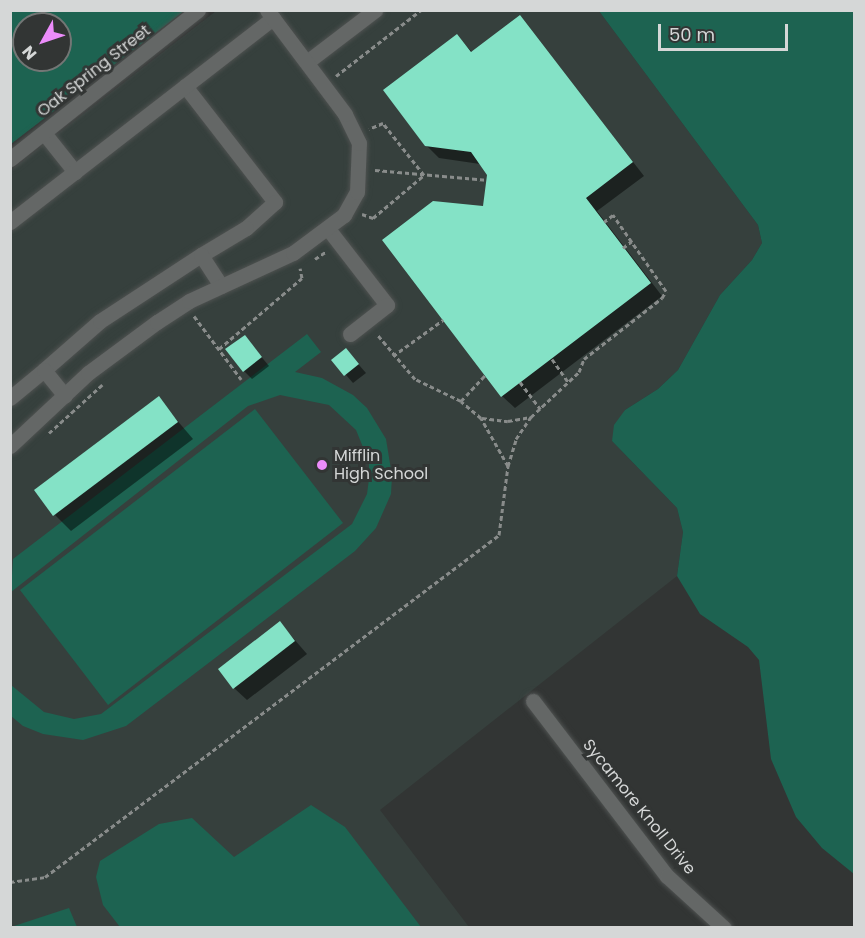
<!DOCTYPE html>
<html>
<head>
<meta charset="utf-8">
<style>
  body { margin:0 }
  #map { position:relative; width:865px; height:938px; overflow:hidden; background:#323534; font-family:Poppins,sans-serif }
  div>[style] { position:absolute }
  .built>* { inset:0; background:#36403d }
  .green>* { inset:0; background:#1d6351 }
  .shadow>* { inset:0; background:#0007 }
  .building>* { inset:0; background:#84e2c6 }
  .path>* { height:3px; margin-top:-1.5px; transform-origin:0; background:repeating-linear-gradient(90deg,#898c8b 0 4.5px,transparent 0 7.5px) }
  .roads { filter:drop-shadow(0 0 2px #4e5150) drop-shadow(0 0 2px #4e5150) }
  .minor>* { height:15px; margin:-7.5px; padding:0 7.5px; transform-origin:7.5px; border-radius:7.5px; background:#646766 }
  .dots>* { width:16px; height:16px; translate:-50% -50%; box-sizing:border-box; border:3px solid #323534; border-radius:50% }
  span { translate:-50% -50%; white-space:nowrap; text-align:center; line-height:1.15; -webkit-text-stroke:6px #323534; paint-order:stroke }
  .street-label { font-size:16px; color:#d5d7d7 }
  .poi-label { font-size:16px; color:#d5d7d7 }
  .left { translate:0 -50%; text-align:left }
  .frame { position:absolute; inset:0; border:12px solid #d5d7d7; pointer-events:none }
  .north { position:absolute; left:12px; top:12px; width:60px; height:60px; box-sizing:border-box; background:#323534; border:2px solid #737675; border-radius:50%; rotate:230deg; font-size:16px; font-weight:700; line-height:24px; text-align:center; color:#d5d7d7 }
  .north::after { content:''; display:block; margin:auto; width:21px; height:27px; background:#ec8cfa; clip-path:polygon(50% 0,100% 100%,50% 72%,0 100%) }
  .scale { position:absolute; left:658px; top:24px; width:130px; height:27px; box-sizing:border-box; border:3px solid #d5d7d7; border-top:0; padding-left:8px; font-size:18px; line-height:21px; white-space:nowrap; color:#d5d7d7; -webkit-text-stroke:4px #323534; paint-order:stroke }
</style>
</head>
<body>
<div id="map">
  <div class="built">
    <div style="clip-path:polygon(216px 11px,599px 11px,758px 225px,762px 243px,752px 260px,720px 295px,678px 370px,658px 389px,625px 410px,612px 441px,677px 508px,683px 532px,677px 576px,380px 810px,469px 927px,11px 928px,11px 170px)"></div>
  </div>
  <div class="green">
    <div style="clip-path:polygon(evenodd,11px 10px,184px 10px,184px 11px,11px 144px,11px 10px,24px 24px,60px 24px,60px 60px,24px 60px,24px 24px)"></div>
    <div style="clip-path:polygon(599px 11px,854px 11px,854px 874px,822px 848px,796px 817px,771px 759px,759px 660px,748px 647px,700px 614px,677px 576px,683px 532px,677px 508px,612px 441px,614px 425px,625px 410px,658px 389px,678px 370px,720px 295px,752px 260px,762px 243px,758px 225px)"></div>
    <div style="clip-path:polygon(307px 334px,321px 352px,295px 372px,322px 378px,353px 395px,367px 408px,386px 439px,392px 476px,391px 494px,376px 528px,355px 551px,126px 726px,83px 740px,43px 734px,23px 726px,11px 716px,11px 685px,44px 712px,74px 719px,101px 714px,352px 524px,367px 494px,369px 479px,369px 462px,356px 430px,329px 405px,280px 395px,248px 406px,11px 592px,13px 559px)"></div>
    <div style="clip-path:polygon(255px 409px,343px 523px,108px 705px,20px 590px)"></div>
    <div style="clip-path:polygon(311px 805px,345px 827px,421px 927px,120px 927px,103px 905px,96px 877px,100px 861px,159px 824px,192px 818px,234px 857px)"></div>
    <div style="clip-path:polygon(69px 908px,77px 927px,11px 927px)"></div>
  </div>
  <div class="shadow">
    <div style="clip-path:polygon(520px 17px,644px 176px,597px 211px,662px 296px,515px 408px,502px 396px,485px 208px,488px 175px,480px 164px,439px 158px,426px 145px,457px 36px,473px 53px)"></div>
    <div style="clip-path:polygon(245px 337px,269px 366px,252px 379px,244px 371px)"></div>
    <div style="clip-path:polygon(346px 350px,366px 373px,353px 383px,333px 360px)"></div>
    <div style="clip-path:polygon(158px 398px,193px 439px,71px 531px,55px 515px)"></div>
    <div style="clip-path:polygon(280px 623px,307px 654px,247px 700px,234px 688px)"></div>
  </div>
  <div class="building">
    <div style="clip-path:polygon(520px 15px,633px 162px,586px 198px,651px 283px,501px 397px,382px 240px,433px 201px,483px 206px,487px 175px,471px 152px,425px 146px,383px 90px,457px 34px,471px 52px)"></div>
    <div style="clip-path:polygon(245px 335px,262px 357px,243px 372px,225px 349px)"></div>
    <div style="clip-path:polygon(346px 348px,359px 364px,344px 376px,331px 360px)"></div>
    <div style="clip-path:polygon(159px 396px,178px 422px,53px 516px,34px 490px)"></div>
    <div style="clip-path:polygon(280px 621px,295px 641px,233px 689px,218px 669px)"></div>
  </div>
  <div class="path">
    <div style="left:336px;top:76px;width:108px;rotate:-37.8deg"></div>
    <div style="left:375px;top:170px;width:111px;rotate:5.1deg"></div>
    <div style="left:362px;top:214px;width:12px;rotate:20deg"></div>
    <div style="left:373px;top:218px;width:67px;rotate:-40.1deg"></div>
    <div style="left:424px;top:175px;width:66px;rotate:-128.3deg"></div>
    <div style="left:383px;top:123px;width:15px;rotate:157deg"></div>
    <div style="left:623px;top:248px;width:11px;rotate:-38deg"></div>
    <div style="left:315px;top:259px;width:14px;rotate:-34deg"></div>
    <div style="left:194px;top:316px;width:79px;rotate:53.3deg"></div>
    <div style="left:219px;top:349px;width:109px;rotate:-40.5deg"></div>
    <div style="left:302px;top:278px;width:10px;rotate:-101deg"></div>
    <div style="left:393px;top:356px;width:62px;rotate:-35.8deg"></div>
    <div style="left:552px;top:359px;width:28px;rotate:55deg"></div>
    <div style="left:520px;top:382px;width:34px;rotate:53deg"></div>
    <div style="left:461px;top:401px;width:35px;rotate:-47deg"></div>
    <div style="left:482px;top:418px;width:26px;rotate:7deg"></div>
    <div style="left:508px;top:421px;width:23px;rotate:-10deg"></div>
    <div style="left:49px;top:433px;width:72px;rotate:-42.2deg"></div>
    <div style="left:508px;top:466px;width:28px;rotate:-73deg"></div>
    <div style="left:516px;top:439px;width:27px;rotate:-56deg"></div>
    <div style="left:531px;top:417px;width:66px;rotate:-43.2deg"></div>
    <div style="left:579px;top:372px;width:14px;rotate:-69deg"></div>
    <div style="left:584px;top:359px;width:99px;rotate:-38deg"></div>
    <div style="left:662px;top:298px;width:8px;rotate:-60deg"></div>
    <div style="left:666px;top:291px;width:93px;rotate:-124.9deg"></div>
    <div style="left:613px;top:215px;width:11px;rotate:142deg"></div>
    <div style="left:10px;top:882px;width:35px;rotate:-8deg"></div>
    <div style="left:45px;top:877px;width:568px;rotate:-36.99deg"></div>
    <div style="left:499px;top:535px;width:70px;rotate:-82.6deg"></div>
    <div style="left:508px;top:466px;width:55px;rotate:-119.4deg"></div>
    <div style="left:481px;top:418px;width:26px;rotate:-140deg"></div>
    <div style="left:461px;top:401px;width:51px;rotate:-154.4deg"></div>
    <div style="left:415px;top:379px;width:59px;rotate:-130.2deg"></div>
  </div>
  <div class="roads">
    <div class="minor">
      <div style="left:307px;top:62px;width:86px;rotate:-37.4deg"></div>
      <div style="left:185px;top:86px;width:147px;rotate:52.2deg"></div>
      <div style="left:275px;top:202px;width:39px;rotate:138deg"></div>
      <div style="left:246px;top:228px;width:52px;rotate:149deg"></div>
      <div style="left:44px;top:133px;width:50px;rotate:51.5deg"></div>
      <div style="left:10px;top:159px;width:240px;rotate:-38.4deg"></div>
      <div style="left:10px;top:222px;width:333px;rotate:-37.8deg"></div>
      <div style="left:329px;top:230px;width:95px;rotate:52.3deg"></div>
      <div style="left:387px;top:305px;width:47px;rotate:141.9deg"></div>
      <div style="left:44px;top:370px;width:74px;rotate:-41.2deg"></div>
      <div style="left:100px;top:321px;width:121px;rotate:-33.2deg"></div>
      <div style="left:201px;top:255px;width:37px;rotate:57deg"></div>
      <div style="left:10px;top:398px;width:44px;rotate:-39.5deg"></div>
      <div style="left:44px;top:370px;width:33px;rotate:51deg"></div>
      <div style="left:10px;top:446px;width:107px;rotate:-43.1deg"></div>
      <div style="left:88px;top:373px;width:86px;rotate:-36.5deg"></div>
      <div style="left:157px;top:322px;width:38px;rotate:-33deg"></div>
      <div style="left:189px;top:301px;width:115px;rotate:-24.8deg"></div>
      <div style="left:293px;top:253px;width:64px;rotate:-36.7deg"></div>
      <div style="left:344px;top:215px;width:26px;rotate:-61deg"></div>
      <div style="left:357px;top:192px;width:49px;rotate:-87.7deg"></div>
      <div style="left:359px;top:143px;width:32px;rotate:-116deg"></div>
      <div style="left:345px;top:114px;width:130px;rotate:-126.9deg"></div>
      <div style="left:533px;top:701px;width:220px;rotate:52.6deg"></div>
      <div style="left:667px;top:876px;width:77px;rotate:42.4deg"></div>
    </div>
  </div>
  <div class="dots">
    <div style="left:322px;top:465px;background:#ec8cfa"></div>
  </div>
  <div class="street-label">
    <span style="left:94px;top:71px;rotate:-38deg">Oak Spring Street</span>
    <span style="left:639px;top:807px;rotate:51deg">Sycamore Knoll Drive</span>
  </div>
  <div class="poi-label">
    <span class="left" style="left:334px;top:465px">Mifflin<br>High School</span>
  </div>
  <div class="frame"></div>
  <div class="north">N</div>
  <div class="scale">50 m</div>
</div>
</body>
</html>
